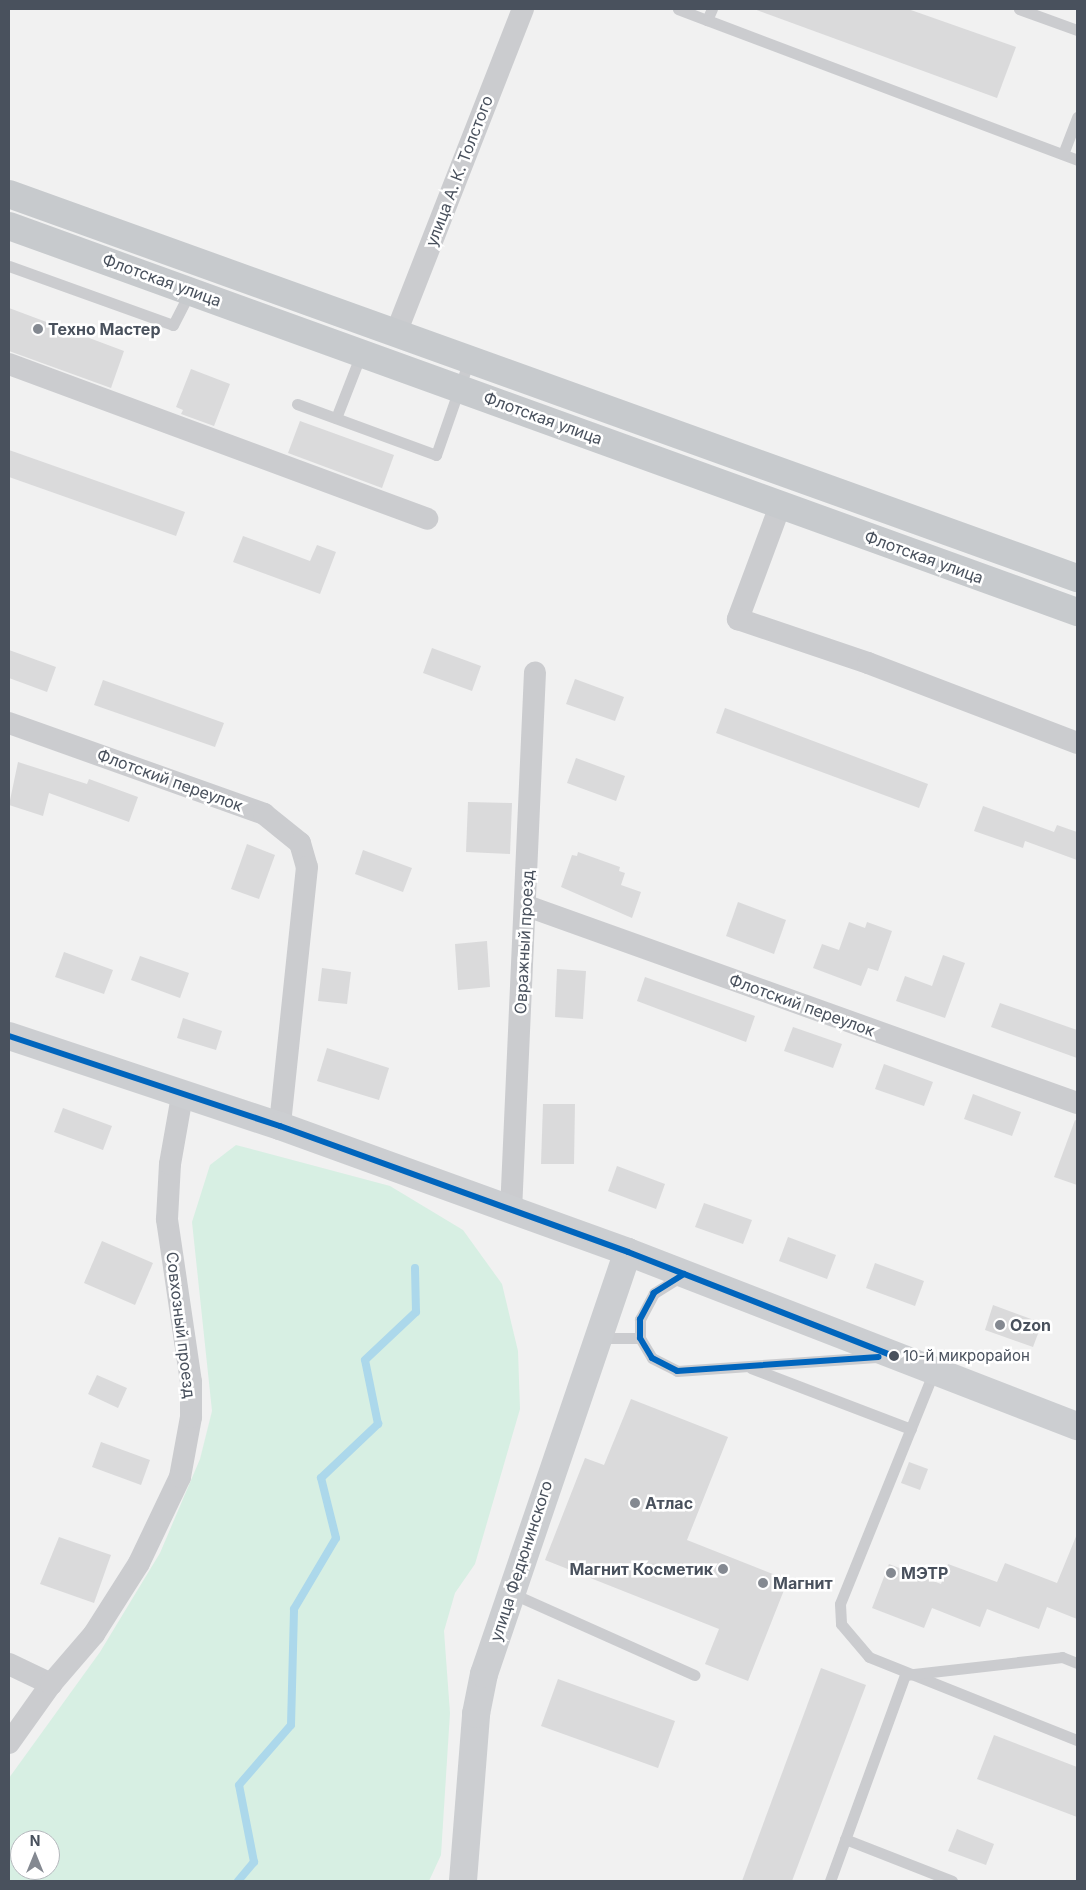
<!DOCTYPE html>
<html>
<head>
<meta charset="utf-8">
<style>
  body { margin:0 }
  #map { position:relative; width:1086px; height:1890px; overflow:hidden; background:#f1f1f1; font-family:Inter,sans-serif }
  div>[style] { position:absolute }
  .green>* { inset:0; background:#d7efe3 }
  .stream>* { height:8px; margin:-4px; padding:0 4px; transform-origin:4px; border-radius:4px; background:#acd8eb }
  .building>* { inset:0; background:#dadadb }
  .lane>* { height:11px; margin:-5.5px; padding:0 5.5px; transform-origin:5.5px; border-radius:5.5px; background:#cbcccf }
  .street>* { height:22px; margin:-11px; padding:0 11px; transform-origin:11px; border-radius:11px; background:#cbcccf }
  .secondary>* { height:28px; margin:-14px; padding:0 14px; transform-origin:14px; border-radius:14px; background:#ccced1 }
  .primary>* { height:28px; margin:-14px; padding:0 14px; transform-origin:14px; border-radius:14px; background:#c7cacd }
  .bus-1>* { height:6px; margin:-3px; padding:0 3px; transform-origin:3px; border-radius:3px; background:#0065bd }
  .dots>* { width:14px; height:14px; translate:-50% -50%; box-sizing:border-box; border:2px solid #fff; border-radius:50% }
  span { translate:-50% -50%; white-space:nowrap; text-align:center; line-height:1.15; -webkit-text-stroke:5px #fff; paint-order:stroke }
  .bus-label { font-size:15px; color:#49515d }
  .left { translate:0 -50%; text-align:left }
  .street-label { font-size:16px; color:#49515d }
  .poi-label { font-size:16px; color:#49515d; font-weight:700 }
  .right { translate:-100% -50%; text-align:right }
  .frame { position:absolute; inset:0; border:10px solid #49515d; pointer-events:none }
  .north { position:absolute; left:10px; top:1830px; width:50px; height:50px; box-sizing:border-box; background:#fff; border:1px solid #b6b9be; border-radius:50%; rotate:0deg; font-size:14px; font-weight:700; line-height:20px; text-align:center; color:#49515d }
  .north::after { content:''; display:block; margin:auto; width:18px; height:22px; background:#848991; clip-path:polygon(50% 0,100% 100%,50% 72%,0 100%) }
</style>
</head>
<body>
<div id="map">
  <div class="green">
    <div style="clip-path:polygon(evenodd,236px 1145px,390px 1186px,463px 1230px,502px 1284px,518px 1351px,520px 1409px,475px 1564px,455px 1593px,444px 1631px,450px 1713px,441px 1855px,429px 1881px,9px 1881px,9px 1778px,100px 1652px,160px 1553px,200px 1459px,212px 1411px,192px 1222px,210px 1165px,236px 1145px,20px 1840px,50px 1840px,50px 1870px,20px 1870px,20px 1840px)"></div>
  </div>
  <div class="stream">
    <div style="left:238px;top:1881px;width:25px;rotate:-50deg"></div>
    <div style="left:254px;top:1862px;width:78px;rotate:-101deg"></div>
    <div style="left:239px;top:1785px;width:79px;rotate:-49.1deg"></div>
    <div style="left:291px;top:1725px;width:116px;rotate:-88.5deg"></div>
    <div style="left:294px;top:1609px;width:82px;rotate:-59.4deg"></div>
    <div style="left:336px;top:1538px;width:62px;rotate:-104deg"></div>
    <div style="left:321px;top:1478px;width:79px;rotate:-43.5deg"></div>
    <div style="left:378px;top:1424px;width:65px;rotate:-101.5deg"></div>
    <div style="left:365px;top:1360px;width:70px;rotate:-43.3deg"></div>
    <div style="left:416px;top:1312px;width:44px;rotate:-91.3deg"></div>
  </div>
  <div class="building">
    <div style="clip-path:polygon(754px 9px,908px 9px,1016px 47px,997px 98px)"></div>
    <div style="clip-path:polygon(9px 308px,124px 351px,111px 388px,9px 351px)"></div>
    <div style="clip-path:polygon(191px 369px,230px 384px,214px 426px,181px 414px,183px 410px,176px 407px)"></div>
    <div style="clip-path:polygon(300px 421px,394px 455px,382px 488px,288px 453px)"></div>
    <div style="clip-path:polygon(9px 450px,185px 512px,176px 536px,9px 477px)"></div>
    <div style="clip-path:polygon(243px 536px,310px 561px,317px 545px,336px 552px,320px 594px,233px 562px)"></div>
    <div style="clip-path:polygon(432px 648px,481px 666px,472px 691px,423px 673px)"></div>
    <div style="clip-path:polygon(9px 650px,56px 667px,47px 692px,9px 678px)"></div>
    <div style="clip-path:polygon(575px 679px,624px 697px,615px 721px,566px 704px)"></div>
    <div style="clip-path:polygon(103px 680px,224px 723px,215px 747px,94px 705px)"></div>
    <div style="clip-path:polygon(725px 708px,928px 784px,919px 808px,716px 733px)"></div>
    <div style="clip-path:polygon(576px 758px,625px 776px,616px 801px,567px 783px)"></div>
    <div style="clip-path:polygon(18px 762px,87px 784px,89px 779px,138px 797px,129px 822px,49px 793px,43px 816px,9px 805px)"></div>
    <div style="clip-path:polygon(468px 802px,512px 803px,510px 854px,466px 852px)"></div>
    <div style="clip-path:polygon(983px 806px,1054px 832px,1057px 825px,1077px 832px,1077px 860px,1025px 841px,1023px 848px,974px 831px)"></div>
    <div style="clip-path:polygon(247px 844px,275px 855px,259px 899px,231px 889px)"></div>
    <div style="clip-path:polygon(363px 850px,412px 868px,403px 892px,355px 874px)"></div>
    <div style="clip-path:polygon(578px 852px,620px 867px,619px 871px,625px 873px,621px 885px,641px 892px,632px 918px,561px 887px,572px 855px,577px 856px)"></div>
    <div style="clip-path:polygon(738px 902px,786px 920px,774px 954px,726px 936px)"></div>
    <div style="clip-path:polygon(849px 922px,865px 928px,867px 922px,892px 931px,878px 971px,868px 968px,861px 986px,813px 968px,822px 944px,839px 950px)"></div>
    <div style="clip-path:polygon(487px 941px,490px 987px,458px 990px,455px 944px)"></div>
    <div style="clip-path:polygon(64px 952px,113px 970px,104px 994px,55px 977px)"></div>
    <div style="clip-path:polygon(943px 955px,965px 963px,945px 1018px,896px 1001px,905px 976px,932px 986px)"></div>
    <div style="clip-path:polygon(140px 956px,189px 973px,180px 998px,131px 980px)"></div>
    <div style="clip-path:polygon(322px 968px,351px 972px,347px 1004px,318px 1001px)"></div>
    <div style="clip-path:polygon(557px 969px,586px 971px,583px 1019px,555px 1017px)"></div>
    <div style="clip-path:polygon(645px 977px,755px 1016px,746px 1042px,637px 1001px)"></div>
    <div style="clip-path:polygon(1000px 1003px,1077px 1030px,1077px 1058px,991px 1027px)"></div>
    <div style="clip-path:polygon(183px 1018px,222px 1031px,216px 1050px,177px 1038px)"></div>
    <div style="clip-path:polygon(793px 1027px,842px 1044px,833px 1068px,784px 1051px)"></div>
    <div style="clip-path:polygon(327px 1048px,389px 1068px,379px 1100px,317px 1081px)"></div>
    <div style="clip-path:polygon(884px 1064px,933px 1082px,924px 1106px,875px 1089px)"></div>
    <div style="clip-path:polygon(973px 1094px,1021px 1112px,1012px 1136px,964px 1119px)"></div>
    <div style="clip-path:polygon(543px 1104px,575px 1104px,574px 1164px,541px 1164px)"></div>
    <div style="clip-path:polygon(63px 1108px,112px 1126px,103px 1150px,54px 1132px)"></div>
    <div style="clip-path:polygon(1075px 1120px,1077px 1121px,1077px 1185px,1054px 1177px)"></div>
    <div style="clip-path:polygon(617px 1166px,665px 1184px,656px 1209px,608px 1191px)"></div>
    <div style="clip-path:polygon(704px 1203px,752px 1220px,743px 1244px,695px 1227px)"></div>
    <div style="clip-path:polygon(788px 1237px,836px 1255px,827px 1279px,779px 1261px)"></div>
    <div style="clip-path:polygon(102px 1241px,153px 1263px,135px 1305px,84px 1283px)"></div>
    <div style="clip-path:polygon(875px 1263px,924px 1281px,915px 1306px,866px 1288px)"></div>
    <div style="clip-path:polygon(993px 1305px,1042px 1323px,1033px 1347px,985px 1330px)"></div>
    <div style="clip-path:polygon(97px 1375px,127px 1388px,118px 1408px,88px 1394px)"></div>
    <div style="clip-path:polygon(631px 1399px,728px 1437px,687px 1540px,788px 1580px,748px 1681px,705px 1664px,719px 1629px,545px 1560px,585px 1458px,604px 1465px)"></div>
    <div style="clip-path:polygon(101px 1442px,150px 1460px,141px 1485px,92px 1467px)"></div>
    <div style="clip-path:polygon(909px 1462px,928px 1469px,920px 1490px,901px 1483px)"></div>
    <div style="clip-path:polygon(1077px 1534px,1077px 1619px,1047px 1607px,1039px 1629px,987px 1609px,980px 1627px,932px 1608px,924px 1628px,872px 1608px,889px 1564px,941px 1584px,948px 1564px,997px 1582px,1005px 1563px,1057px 1583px)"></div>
    <div style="clip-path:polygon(59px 1537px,111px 1555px,94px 1603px,40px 1584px)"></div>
    <div style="clip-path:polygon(821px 1668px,866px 1685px,792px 1881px,742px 1881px)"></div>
    <div style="clip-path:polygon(558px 1679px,675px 1721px,658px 1768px,541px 1726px)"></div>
    <div style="clip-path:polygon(994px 1735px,1077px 1767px,1077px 1817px,977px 1779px)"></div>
    <div style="clip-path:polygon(957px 1829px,994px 1844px,986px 1865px,948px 1851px)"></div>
  </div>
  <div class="lane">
    <div style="left:678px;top:9px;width:31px;rotate:21deg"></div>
    <div style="left:707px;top:20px;width:12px;rotate:-66deg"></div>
    <div style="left:1019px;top:9px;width:62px;rotate:19.9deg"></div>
    <div style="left:707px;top:20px;width:396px;rotate:20.7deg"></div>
    <div style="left:1063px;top:154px;width:40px;rotate:-69deg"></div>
    <div style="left:9px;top:266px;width:174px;rotate:19.8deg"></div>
    <div style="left:173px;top:325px;width:38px;rotate:-63deg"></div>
    <div style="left:297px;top:404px;width:148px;rotate:20.1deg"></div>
    <div style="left:436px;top:455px;width:101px;rotate:-70.8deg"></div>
    <div style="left:336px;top:418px;width:69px;rotate:-68.7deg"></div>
    <div style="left:683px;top:1275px;width:34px;rotate:148deg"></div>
    <div style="left:654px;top:1293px;width:30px;rotate:118deg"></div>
    <div style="left:640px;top:1319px;width:19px;rotate:90deg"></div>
    <div style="left:640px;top:1338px;width:23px;rotate:59deg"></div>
    <div style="left:652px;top:1358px;width:28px;rotate:27deg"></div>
    <div style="left:677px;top:1371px;width:200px;rotate:-4deg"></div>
    <div style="left:598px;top:1338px;width:42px"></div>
    <div style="left:751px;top:1368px;width:171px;rotate:20.9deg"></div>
    <div style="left:934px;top:1371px;width:251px;rotate:112deg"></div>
    <div style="left:840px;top:1604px;width:20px;rotate:87deg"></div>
    <div style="left:841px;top:1624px;width:43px;rotate:49.7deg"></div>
    <div style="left:869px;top:1657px;width:224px;rotate:21.8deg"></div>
    <div style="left:511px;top:1593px;width:201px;rotate:24.1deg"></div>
    <div style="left:845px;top:1839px;width:115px;rotate:21.4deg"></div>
    <div style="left:830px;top:1881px;width:219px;rotate:-70deg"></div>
    <div style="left:905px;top:1675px;width:158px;rotate:-6.5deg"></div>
    <div style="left:1062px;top:1657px;width:16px;rotate:22deg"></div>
  </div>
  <div class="street">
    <div style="left:396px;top:333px;width:348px;rotate:-68.6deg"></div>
    <div style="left:9px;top:364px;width:446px;rotate:20.3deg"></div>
    <div style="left:780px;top:506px;width:121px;rotate:110.4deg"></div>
    <div style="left:738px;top:619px;width:137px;rotate:18.7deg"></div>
    <div style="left:868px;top:663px;width:224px;rotate:20.9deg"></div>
    <div style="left:9px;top:723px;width:271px;rotate:19.6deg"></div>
    <div style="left:264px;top:814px;width:46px;rotate:38.9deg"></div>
    <div style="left:300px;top:843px;width:25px;rotate:74deg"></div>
    <div style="left:307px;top:867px;width:260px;rotate:96deg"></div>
    <div style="left:527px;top:906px;width:584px;rotate:19.71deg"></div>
    <div style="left:511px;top:1211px;width:539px;rotate:-87.45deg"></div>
    <div style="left:9px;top:1664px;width:47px;rotate:25.5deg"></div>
    <div style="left:9px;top:1743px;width:72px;rotate:-54.6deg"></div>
    <div style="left:51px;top:1684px;width:66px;rotate:-49.3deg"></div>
    <div style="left:94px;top:1634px;width:84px;rotate:-57.6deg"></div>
    <div style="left:139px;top:1563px;width:95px;rotate:-64.5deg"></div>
    <div style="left:180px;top:1477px;width:61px;rotate:-79.6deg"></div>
    <div style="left:191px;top:1417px;width:35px;rotate:-90deg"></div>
    <div style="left:191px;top:1382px;width:165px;rotate:-98.4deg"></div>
    <div style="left:167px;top:1219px;width:55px;rotate:-86.9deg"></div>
    <div style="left:170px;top:1164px;width:69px;rotate:-80deg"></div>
  </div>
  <div class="secondary">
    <div style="left:9px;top:1036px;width:286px;rotate:18.4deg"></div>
    <div style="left:280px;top:1126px;width:370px;rotate:19.9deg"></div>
    <div style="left:628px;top:1252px;width:482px;rotate:21.2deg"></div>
    <div style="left:463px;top:1881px;width:168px;rotate:-85.5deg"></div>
    <div style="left:476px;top:1714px;width:41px;rotate:-78.7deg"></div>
    <div style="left:484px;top:1674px;width:446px;rotate:-71.2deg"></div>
  </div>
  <div class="primary">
    <div style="left:9px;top:194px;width:1135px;rotate:19.78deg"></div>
    <div style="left:9px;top:226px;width:1136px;rotate:19.87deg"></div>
  </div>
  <div class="bus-1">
    <div style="left:9px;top:1036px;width:286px;rotate:18.4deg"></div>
    <div style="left:280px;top:1126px;width:370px;rotate:19.9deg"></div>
    <div style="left:628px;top:1252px;width:286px;rotate:21.4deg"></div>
    <div style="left:684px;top:1274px;width:36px;rotate:148deg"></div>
    <div style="left:654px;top:1293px;width:30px;rotate:118deg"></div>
    <div style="left:640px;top:1319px;width:19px;rotate:90deg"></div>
    <div style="left:640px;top:1338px;width:23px;rotate:59deg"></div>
    <div style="left:652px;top:1358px;width:28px;rotate:27deg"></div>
    <div style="left:677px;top:1371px;width:202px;rotate:-4deg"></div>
  </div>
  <div class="dots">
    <div style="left:38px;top:329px;background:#848991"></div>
    <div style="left:1000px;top:1325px;background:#848991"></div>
    <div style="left:894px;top:1356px;background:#49515d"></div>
    <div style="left:635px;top:1503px;background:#848991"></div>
    <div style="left:723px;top:1569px;background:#848991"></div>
    <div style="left:891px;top:1573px;background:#848991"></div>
    <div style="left:763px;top:1583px;background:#848991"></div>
  </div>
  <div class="bus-label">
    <span class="left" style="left:903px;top:1356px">10-й микрорайон</span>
  </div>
  <div class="street-label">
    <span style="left:459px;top:171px;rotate:-69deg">улица А. К. Толстого</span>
    <span style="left:162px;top:280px;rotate:20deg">Флотская улица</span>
    <span style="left:543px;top:418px;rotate:20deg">Флотская улица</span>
    <span style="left:924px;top:557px;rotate:20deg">Флотская улица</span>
    <span style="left:170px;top:780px;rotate:20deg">Флотский переулок</span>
    <span style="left:524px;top:942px;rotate:-87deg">Овражный проезд</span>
    <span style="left:802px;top:1005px;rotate:20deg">Флотский переулок</span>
    <span style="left:181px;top:1325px;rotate:83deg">Совхозный проезд</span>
    <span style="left:521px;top:1561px;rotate:-72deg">улица Федюнинского</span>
  </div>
  <div class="poi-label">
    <span class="left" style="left:48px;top:329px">Техно Мастер</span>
    <span class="left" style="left:1010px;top:1325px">Ozon</span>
    <span class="left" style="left:645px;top:1503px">Атлас</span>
    <span class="right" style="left:713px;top:1569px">Магнит Косметик</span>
    <span class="left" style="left:901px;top:1573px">МЭТР</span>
    <span class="left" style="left:773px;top:1583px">Магнит</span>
  </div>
  <div class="frame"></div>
  <div class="north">N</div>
</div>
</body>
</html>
